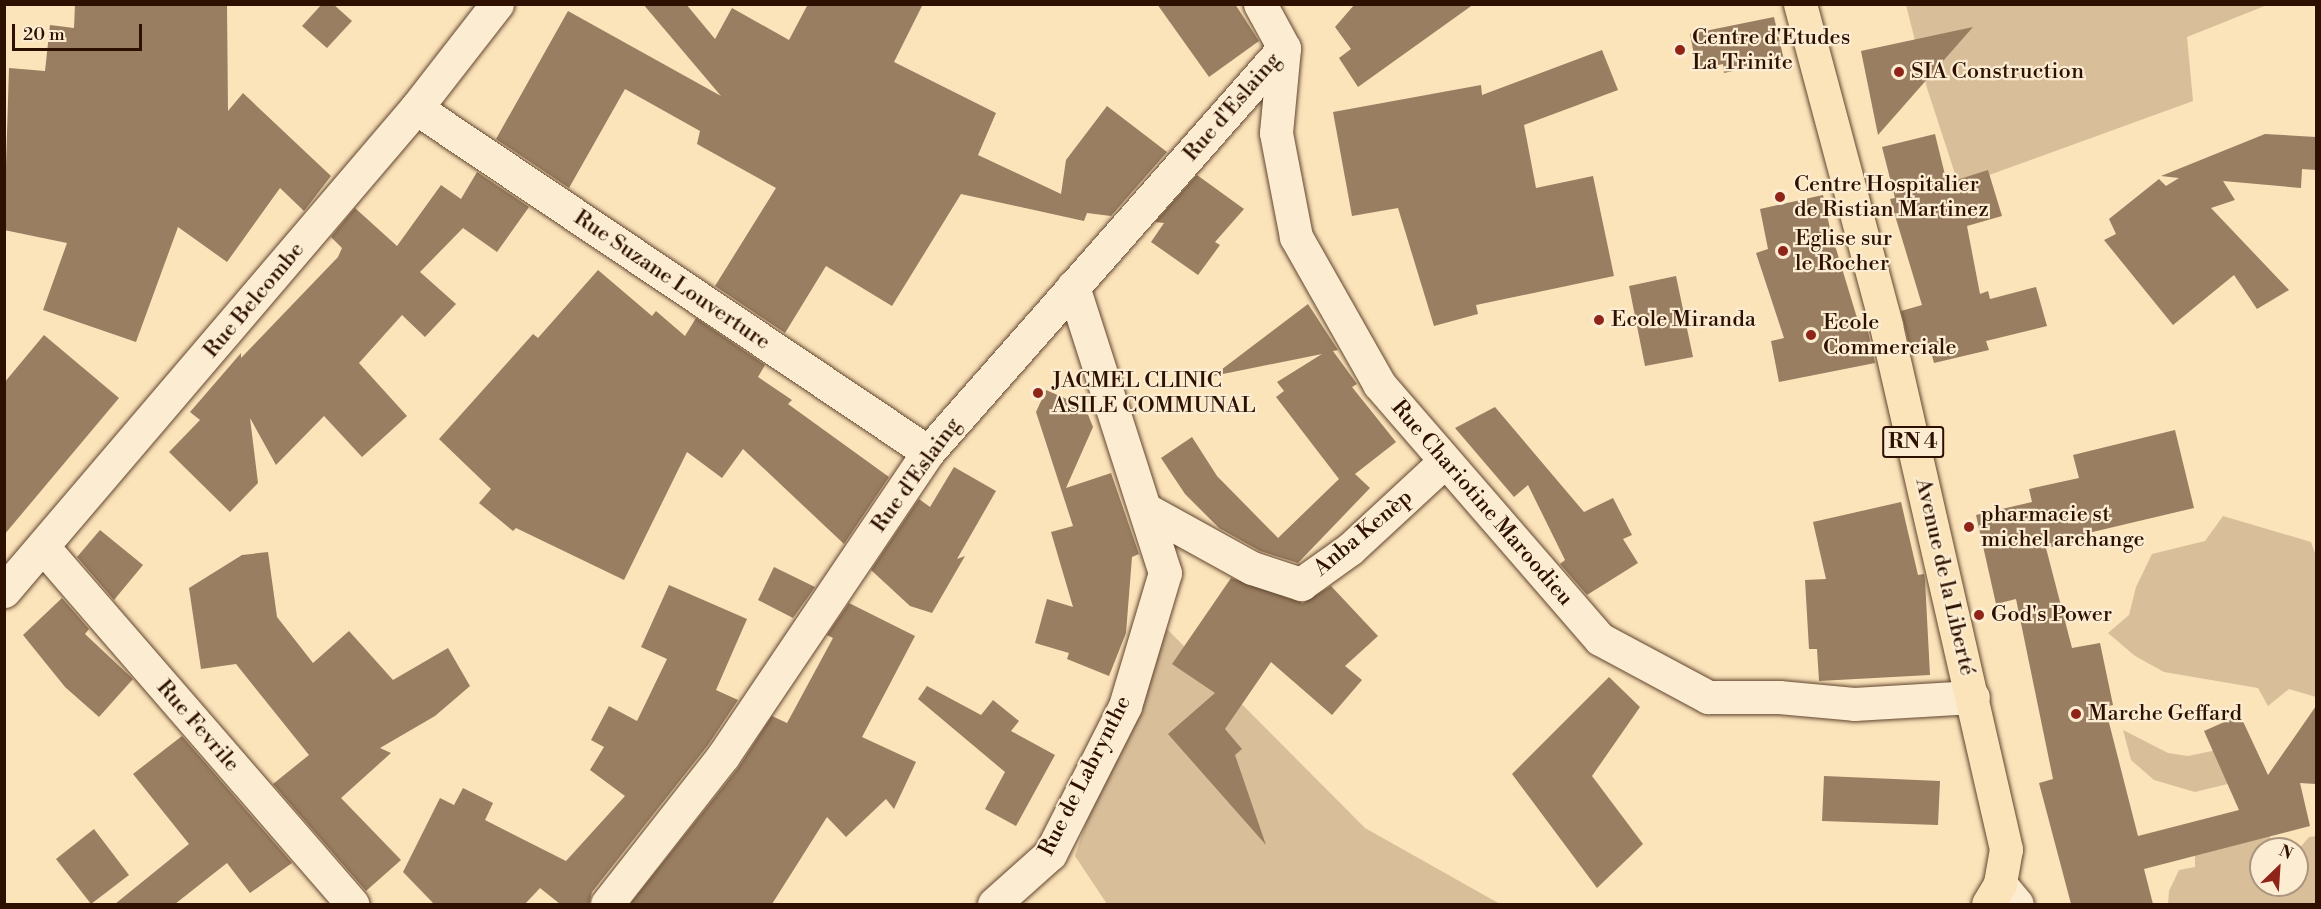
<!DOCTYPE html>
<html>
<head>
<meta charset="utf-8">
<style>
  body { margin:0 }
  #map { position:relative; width:2321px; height:909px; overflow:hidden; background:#fbe3ba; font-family:"Libre Bodoni",serif }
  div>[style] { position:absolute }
  .green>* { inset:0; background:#d8bf9a }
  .building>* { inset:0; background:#997e61 }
  .roads { filter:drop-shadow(0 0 2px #61452e) drop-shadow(0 0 2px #61452e) }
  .minor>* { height:33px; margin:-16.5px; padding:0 16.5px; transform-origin:16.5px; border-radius:16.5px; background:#fcedd2 }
  .major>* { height:33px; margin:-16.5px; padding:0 16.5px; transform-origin:16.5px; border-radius:16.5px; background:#fbe3ba }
  .dots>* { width:16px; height:16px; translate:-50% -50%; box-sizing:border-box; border:3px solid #fcedd2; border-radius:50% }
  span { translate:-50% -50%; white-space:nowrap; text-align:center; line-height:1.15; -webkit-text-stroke:4.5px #fcedd2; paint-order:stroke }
  .shield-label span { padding:2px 4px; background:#fcedd2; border:2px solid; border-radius:4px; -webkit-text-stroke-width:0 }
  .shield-label { font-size:21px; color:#2e1000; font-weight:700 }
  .poi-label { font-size:22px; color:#2e1000 }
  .left { translate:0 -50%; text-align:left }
  .street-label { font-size:22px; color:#2e1000 }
  .frame { position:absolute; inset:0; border:6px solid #2e1000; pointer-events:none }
  .north { position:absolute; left:2249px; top:837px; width:60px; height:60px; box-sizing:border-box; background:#fcedd2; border:2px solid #aa957e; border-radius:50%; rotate:25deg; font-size:16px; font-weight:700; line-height:24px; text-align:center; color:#2e1000 }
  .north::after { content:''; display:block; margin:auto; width:21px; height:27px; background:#8f2418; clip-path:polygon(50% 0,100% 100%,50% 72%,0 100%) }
  .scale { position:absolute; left:12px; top:24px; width:130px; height:27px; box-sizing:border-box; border:3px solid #2e1000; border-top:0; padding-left:8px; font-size:18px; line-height:21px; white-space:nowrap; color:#2e1000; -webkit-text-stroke:4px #fcedd2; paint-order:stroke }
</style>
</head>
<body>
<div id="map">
  <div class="green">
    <div style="clip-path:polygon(1906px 5px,2267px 5px,2187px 37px,2193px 101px,1959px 186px,1927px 88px)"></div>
    <div style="clip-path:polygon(2223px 516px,2311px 542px,2316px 556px,2316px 697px,2289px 689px,2268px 706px,2258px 688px,2164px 672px,2135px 656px,2108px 633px,2129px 615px,2136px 587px,2152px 554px,2205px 541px)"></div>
    <div style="clip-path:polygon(1154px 616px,1365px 828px,1500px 904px,1107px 904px,1075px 856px)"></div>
    <div style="clip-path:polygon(2123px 730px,2168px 753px,2188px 756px,2222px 749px,2240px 781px,2195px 792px,2154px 780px,2131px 760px)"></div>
    <div style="clip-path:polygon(2268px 834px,2277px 849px,2261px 849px,2261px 885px,2297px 885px,2297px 851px,2309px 837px,2316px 836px,2316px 904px,2168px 904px,2169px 891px,2179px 870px,2195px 867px,2195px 851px)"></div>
  </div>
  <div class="building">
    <div style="clip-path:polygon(75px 4px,227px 4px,228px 111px,243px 93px,331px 176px,304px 211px,280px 188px,227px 262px,178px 227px,136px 342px,43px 310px,67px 243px,4px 230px,9px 68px,45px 71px,50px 25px,74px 28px)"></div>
    <div style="clip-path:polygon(322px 4px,333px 4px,352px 21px,327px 48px,302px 26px)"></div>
    <div style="clip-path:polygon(643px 4px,686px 4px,715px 39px,732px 8px,789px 40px,808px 4px,923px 4px,894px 62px,996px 113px,978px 155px,1061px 194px,1066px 160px,1107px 106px,1167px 152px,1111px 216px,1087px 213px,1084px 221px,961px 194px,892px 306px,826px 266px,785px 333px,715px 286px,776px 188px,697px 144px,700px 131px,625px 89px,569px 188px,496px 139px,568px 11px,721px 96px)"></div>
    <div style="clip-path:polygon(1157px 4px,1235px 4px,1259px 41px,1209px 77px)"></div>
    <div style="clip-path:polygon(1355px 4px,1474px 4px,1358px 87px,1339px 58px,1351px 49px,1335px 27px)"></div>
    <div style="clip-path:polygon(1774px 17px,1784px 60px,1724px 73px,1723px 64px,1697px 70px,1690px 34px)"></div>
    <div style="clip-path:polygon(1973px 27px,1878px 135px,1861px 51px)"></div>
    <div style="clip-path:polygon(1602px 50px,1618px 90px,1524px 125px,1536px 188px,1593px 176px,1614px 276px,1476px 305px,1478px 314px,1434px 326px,1398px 208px,1352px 216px,1333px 112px,1481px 85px,1482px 95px)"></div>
    <div style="clip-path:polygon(1935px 134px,1947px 183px,1988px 170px,2002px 216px,1967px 226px,1980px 294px,1988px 291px,1990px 299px,2036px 287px,2047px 326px,1986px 341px,1989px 350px,1934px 363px,1931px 352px,1912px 356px,1901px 311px,1922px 305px,1890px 199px,1895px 198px,1882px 147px)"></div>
    <div style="clip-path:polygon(2265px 134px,2316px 137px,2316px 170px,2302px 169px,2301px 188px,2223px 181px,2235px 200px,2211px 208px,2289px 290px,2257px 309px,2234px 275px,2173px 325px,2104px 240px,2116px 234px,2109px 219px,2159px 179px,2166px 186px,2179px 178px,2161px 176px)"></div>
    <div style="clip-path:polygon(477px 172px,529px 207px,497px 252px,463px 228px,420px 272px,456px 304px,425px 337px,402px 315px,359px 363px,407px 416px,362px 457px,324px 416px,276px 465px,250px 418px,258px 483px,230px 512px,169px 452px,200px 420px,190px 412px,241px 353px,241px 358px,338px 257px,342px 248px,331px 237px,355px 208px,397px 246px,441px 185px,461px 199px)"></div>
    <div style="clip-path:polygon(1197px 175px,1244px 209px,1215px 242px,1220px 245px,1198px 275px,1151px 242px,1164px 223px,1155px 222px)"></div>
    <div style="clip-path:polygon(1823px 195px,1830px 229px,1858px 321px,1865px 319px,1875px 363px,1779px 382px,1771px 341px,1784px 338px,1756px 253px,1768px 249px,1760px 209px)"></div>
    <div style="clip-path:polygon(598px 270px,652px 316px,656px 311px,685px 336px,696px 318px,765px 365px,758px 377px,792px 400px,788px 404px,889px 477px,844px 544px,743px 449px,722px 478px,687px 452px,624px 580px,516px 528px,513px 531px,479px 503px,491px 489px,439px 439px,533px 334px,538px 338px)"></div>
    <div style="clip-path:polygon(1676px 276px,1693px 357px,1645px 366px,1629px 286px)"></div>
    <div style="clip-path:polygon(1308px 304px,1338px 350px,1333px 351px,1357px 384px,1352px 387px,1396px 442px,1355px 474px,1370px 488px,1298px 563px,1260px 551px,1219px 528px,1185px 494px,1161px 458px,1192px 437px,1217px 476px,1278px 538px,1339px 479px,1276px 397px,1284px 391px,1277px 382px,1322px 354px,1213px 376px)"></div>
    <div style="clip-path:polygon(44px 335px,119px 398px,4px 535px,4px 383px)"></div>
    <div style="clip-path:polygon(1046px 390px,1085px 407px,1093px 427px,1066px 488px,1111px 473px,1139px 554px,1132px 557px,1126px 633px,1109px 676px,1067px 659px,1069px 653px,1035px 643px,1047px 599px,1073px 607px,1051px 532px,1073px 526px,1036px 412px)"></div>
    <div style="clip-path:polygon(1495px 407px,1584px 512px,1613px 498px,1632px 535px,1623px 539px,1638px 563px,1587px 595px,1560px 564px,1565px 560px,1528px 485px,1514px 497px,1455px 428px)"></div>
    <div style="clip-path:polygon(2175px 430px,2194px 508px,2084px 534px,2085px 540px,2046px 548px,2072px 648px,2100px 643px,2113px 705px,2105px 707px,2138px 836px,2239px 810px,2204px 731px,2240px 715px,2268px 775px,2316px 706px,2316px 784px,2300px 783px,2310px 826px,2144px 869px,2153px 904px,2071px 904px,2039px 783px,2053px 779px,2016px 599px,1996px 604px,1976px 515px,2032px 502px,2029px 489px,2079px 478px,2073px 455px)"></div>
    <div style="clip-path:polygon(954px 467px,996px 491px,957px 559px,965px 556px,932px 613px,910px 606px,871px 570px,919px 499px,930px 507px)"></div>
    <div style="clip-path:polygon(1901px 502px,1918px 575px,1924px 574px,1925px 580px,1930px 675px,1819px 681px,1817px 649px,1809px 649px,1805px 580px,1826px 579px,1813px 522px)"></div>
    <div style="clip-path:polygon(100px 530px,143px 565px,114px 600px,77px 557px)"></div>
    <div style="clip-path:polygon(268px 552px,277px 617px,313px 663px,349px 631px,393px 680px,448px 648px,470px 686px,435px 716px,380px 748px,391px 753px,341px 798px,401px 860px,366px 891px,273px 784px,309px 755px,236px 664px,201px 669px,189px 588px,242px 555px)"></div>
    <div style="clip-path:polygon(774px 567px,815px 587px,793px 618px,758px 600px)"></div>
    <div style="clip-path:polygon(1231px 578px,1303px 603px,1331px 586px,1378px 636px,1345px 666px,1362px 680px,1332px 715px,1271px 662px,1225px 729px,1242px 749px,1235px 755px,1266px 845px,1168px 734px,1215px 693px,1172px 664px)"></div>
    <div style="clip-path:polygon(669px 585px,747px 619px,716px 690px,738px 700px,708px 745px,592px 892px,589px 904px,560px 904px,540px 888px,525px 904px,434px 904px,403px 872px,440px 798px,454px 805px,463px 788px,493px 803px,485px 820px,566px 861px,625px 796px,590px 770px,604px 747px,591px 740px,609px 706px,637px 721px,667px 659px,641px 647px)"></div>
    <div style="clip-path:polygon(62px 598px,89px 629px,85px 634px,133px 679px,99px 717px,65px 687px,23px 635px)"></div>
    <div style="clip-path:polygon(849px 603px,915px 636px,862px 737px,916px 762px,894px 809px,886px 799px,846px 837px,827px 817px,772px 904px,630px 904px,738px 768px,772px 716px,787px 723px,833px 638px,827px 635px)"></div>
    <div style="clip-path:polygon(1609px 677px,1640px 707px,1592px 776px,1643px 844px,1597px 888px,1512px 774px)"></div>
    <div style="clip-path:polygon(927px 686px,981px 715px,993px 700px,1019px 721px,1011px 731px,1055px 755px,1016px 826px,985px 809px,1005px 772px,918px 699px)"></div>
    <div style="clip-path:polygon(182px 736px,292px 863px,250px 893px,227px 863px,175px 904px,115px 904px,189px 844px,133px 774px)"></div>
    <div style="clip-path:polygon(1824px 776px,1940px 781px,1938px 825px,1822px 821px)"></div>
    <div style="clip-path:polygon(94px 829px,129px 875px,91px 904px,56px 859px)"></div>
  </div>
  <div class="roads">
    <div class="minor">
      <div style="left:1260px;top:4px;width:50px;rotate:61.4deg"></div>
      <div style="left:1284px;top:48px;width:85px;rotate:95.4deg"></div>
      <div style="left:1276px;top:133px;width:106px;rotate:79.1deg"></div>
      <div style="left:1296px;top:237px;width:169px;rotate:60.5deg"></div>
      <div style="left:1379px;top:384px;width:337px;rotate:49.1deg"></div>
      <div style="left:1600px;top:639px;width:123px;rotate:28.2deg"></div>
      <div style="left:1708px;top:697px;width:71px"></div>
      <div style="left:1779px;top:697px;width:75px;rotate:5.3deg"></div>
      <div style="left:1854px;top:704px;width:119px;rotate:-3.4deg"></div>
      <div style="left:416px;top:108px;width:617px;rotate:33.9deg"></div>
      <div style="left:1145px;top:509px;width:122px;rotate:28.9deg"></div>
      <div style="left:1252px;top:568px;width:52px;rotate:18.1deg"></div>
      <div style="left:1301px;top:584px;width:60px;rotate:-35.5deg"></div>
      <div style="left:1350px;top:549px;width:129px;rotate:-42.8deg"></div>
      <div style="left:44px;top:548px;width:471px;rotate:49.1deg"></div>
      <div style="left:4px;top:591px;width:635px;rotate:-49.54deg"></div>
      <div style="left:416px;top:108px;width:132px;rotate:-52.1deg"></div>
      <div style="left:2000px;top:884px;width:26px;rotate:50deg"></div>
      <div style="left:607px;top:904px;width:188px;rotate:-51.9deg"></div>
      <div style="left:723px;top:756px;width:367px;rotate:-56deg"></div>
      <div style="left:928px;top:452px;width:538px;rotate:-48.61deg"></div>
      <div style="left:994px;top:904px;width:75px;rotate:-41.8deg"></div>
      <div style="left:1050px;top:854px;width:166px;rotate:-63.1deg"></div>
      <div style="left:1125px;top:706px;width:139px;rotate:-73.3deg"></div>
      <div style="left:1165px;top:573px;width:301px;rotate:-107.8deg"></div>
    </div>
    <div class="major">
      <div style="left:1800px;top:4px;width:333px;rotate:75deg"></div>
      <div style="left:1886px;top:326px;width:537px;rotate:77.08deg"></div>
      <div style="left:2006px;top:849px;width:36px;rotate:100deg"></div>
      <div style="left:2000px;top:884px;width:23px;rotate:121deg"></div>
    </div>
  </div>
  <div class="dots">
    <div style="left:1680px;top:50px;background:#8f2418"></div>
    <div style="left:1899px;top:72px;background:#8f2418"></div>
    <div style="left:1780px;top:197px;background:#8f2418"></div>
    <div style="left:1783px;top:251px;background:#8f2418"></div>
    <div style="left:1599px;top:320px;background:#8f2418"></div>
    <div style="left:1811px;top:335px;background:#8f2418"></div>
    <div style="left:1038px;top:393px;background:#8f2418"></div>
    <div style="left:1969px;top:527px;background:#8f2418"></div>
    <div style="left:1979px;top:615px;background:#8f2418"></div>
    <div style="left:2076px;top:714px;background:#8f2418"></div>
  </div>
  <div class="shield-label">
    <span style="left:1913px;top:442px">RN 4</span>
  </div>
  <div class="poi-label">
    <span class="left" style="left:1692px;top:50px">Centre d'Etudes<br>La Trinite</span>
    <span class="left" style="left:1911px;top:72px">SIA Construction</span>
    <span class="left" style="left:1794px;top:197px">Centre Hospitalier<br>de Ristian Martinez</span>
    <span class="left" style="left:1795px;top:251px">Eglise sur<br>le Rocher</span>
    <span class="left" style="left:1611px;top:320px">Ecole Miranda</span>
    <span class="left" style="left:1823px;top:335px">Ecole<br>Commerciale</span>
    <span class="left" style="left:1052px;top:393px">JACMEL CLINIC<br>ASILE COMMUNAL</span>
    <span class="left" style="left:1981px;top:527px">pharmacie st<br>michel archange</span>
    <span class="left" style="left:1991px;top:615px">God's Power</span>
    <span class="left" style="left:2088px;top:714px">Marche Geffard</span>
  </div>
  <div class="street-label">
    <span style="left:1232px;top:107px;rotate:-49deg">Rue d'Eslaing</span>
    <span style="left:672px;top:280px;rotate:34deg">Rue Suzane Louverture</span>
    <span style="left:254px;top:300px;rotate:-50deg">Rue Belcombe</span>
    <span style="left:916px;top:475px;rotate:-54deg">Rue d'Eslaing</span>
    <span style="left:1482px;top:503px;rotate:49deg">Rue Chariotine Maroodieu</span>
    <span style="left:1363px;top:533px;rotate:-40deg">Anba Kenèp</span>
    <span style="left:1945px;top:577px;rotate:77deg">Avenue de la Liberté</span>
    <span style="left:198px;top:726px;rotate:49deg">Rue Fevrile</span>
    <span style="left:1085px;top:776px;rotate:-63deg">Rue de Labrynthe</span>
  </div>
  <div class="frame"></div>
  <div class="north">N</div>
  <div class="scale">20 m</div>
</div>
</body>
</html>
